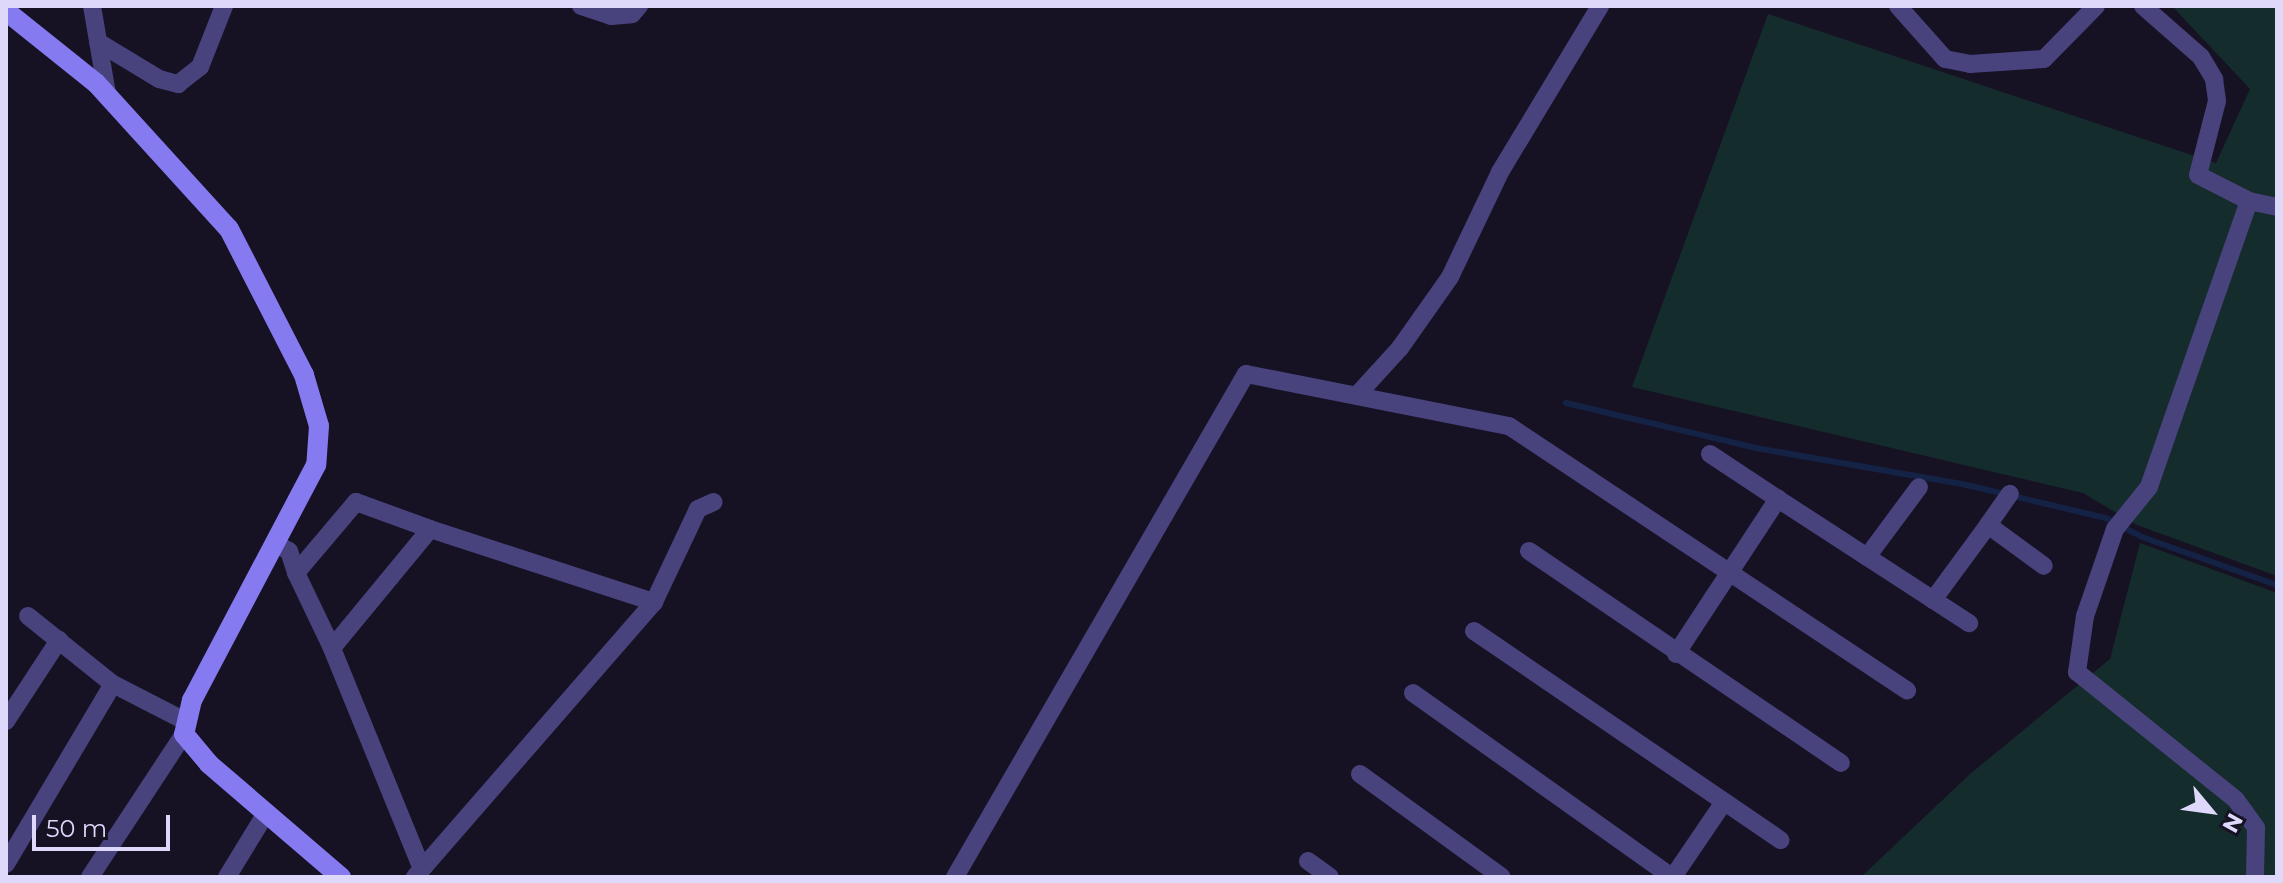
<!DOCTYPE html>
<html>
<head>
<meta charset="utf-8">
<style>
  body { margin:0 }
  #map { position:relative; width:2283px; height:883px; overflow:hidden; background:#161123; font-family:Montserrat,sans-serif }
  div>[style] { position:absolute }
  .green>* { inset:0; background:#152c2d }
  .stream>* { height:6px; margin:-3px; padding:0 3px; transform-origin:3px; border-radius:3px; background:#142345 }
  .street>* { height:18px; margin:-9px; padding:0 9px; transform-origin:9px; border-radius:9px; background:#48427d }
  .secondary>* { height:20px; margin:-10px; padding:0 10px; transform-origin:10px; border-radius:10px; background:#857af0 }
  span { translate:-50% -50%; white-space:nowrap; text-align:center; line-height:1.15; -webkit-text-stroke:6px #161123; paint-order:stroke }
  .frame { position:absolute; inset:0; border:8px solid #ded8fb; pointer-events:none }
  .north { position:absolute; left:2171px; top:771px; width:80px; height:80px; -webkit-text-stroke:6px #161123; paint-order:stroke; rotate:119deg; font-size:22px; font-weight:700; line-height:32px; text-align:center; color:#ded8fb }
  .north::after { content:''; display:block; margin:auto; width:28px; height:36px; background:#ded8fb; clip-path:polygon(50% 0,100% 100%,50% 72%,0 100%) }
  .scale { position:absolute; left:32px; top:815px; width:138px; height:36px; box-sizing:border-box; border:4px solid #ded8fb; border-top:0; padding-left:10px; font-size:24px; line-height:28px; white-space:nowrap; color:#ded8fb; -webkit-text-stroke:6px #161123; paint-order:stroke }
</style>
</head>
<body>
<div id="map">
  <div class="green">
    <div style="clip-path:polygon(2172px 6px,2277px 6px,2277px 576px,2137px 525px,2083px 493px,1632px 387px,1768px 14px,2216px 163px,2250px 89px)"></div>
    <div style="clip-path:polygon(2140px 543px,2277px 593px,2277px 877px,1861px 877px,1970px 774px,2110px 659px)"></div>
  </div>
  <div class="stream">
    <div style="left:1566px;top:403px;width:195px;rotate:13.3deg"></div>
    <div style="left:1756px;top:448px;width:209px;rotate:9.9deg"></div>
    <div style="left:1962px;top:484px;width:148px;rotate:13.3deg"></div>
    <div style="left:2106px;top:518px;width:41px;rotate:27.8deg"></div>
    <div style="left:2142px;top:537px;width:143px;rotate:19.6deg"></div>
  </div>
  <div class="street">
    <div style="left:92px;top:6px;width:89px;rotate:80.3deg"></div>
    <div style="left:581px;top:6px;width:32px;rotate:18deg"></div>
    <div style="left:611px;top:16px;width:21px;rotate:-5deg"></div>
    <div style="left:632px;top:14px;width:11px;rotate:-49deg"></div>
    <div style="left:1898px;top:6px;width:71px;rotate:48.4deg"></div>
    <div style="left:1945px;top:59px;width:25px;rotate:11deg"></div>
    <div style="left:1970px;top:64px;width:74px;rotate:-3.9deg"></div>
    <div style="left:2044px;top:59px;width:74px;rotate:-45.5deg"></div>
    <div style="left:2143px;top:6px;width:77px;rotate:41.3deg"></div>
    <div style="left:2201px;top:57px;width:26px;rotate:59deg"></div>
    <div style="left:2214px;top:79px;width:22px;rotate:82deg"></div>
    <div style="left:2217px;top:101px;width:76px;rotate:104.4deg"></div>
    <div style="left:2198px;top:175px;width:57px;rotate:27deg"></div>
    <div style="left:2249px;top:201px;width:29px;rotate:12deg"></div>
    <div style="left:98px;top:42px;width:71px;rotate:31.2deg"></div>
    <div style="left:159px;top:79px;width:20px;rotate:15deg"></div>
    <div style="left:178px;top:84px;width:28px;rotate:-38deg"></div>
    <div style="left:200px;top:67px;width:66px;rotate:-68.5deg"></div>
    <div style="left:2249px;top:201px;width:303px;rotate:109.3deg"></div>
    <div style="left:2149px;top:487px;width:54px;rotate:129deg"></div>
    <div style="left:2115px;top:529px;width:92px;rotate:109deg"></div>
    <div style="left:2085px;top:616px;width:57px;rotate:98.1deg"></div>
    <div style="left:2077px;top:672px;width:204px;rotate:38.8deg"></div>
    <div style="left:2236px;top:800px;width:34px;rotate:54deg"></div>
    <div style="left:2256px;top:828px;width:49px;rotate:91.2deg"></div>
    <div style="left:1358px;top:394px;width:62px;rotate:-47.6deg"></div>
    <div style="left:1400px;top:348px;width:87px;rotate:-54.8deg"></div>
    <div style="left:1450px;top:277px;width:116px;rotate:-64.5deg"></div>
    <div style="left:1500px;top:172px;width:194px;rotate:-58.9deg"></div>
    <div style="left:1710px;top:454px;width:82px;rotate:33.5deg"></div>
    <div style="left:1988px;top:525px;width:38px;rotate:-55deg"></div>
    <div style="left:275px;top:543px;width:16px;rotate:30deg"></div>
    <div style="left:289px;top:551px;width:23px;rotate:72deg"></div>
    <div style="left:1529px;top:551px;width:377px;rotate:34.2deg"></div>
    <div style="left:1867px;top:557px;width:87px;rotate:-53.4deg"></div>
    <div style="left:1933px;top:600px;width:93px;rotate:-53.7deg"></div>
    <div style="left:1988px;top:525px;width:69px;rotate:36.2deg"></div>
    <div style="left:28px;top:616px;width:109px;rotate:38.7deg"></div>
    <div style="left:113px;top:684px;width:81px;rotate:27.2deg"></div>
    <div style="left:1474px;top:631px;width:371px;rotate:34.3deg"></div>
    <div style="left:332px;top:648px;width:83px;rotate:-115.6deg"></div>
    <div style="left:296px;top:573px;width:93px;rotate:-49.8deg"></div>
    <div style="left:356px;top:502px;width:79px;rotate:20deg"></div>
    <div style="left:1676px;top:654px;width:186px;rotate:-56.7deg"></div>
    <div style="left:1778px;top:499px;width:228px;rotate:33deg"></div>
    <div style="left:1413px;top:693px;width:318px;rotate:35.4deg"></div>
    <div style="left:6px;top:721px;width:97px;rotate:-56.8deg"></div>
    <div style="left:1360px;top:774px;width:175px;rotate:36deg"></div>
    <div style="left:1308px;top:861px;width:27px;rotate:36deg"></div>
    <div style="left:6px;top:864px;width:209px;rotate:-59.3deg"></div>
    <div style="left:422px;top:869px;width:239px;rotate:-112.2deg"></div>
    <div style="left:332px;top:648px;width:154px;rotate:-50.5deg"></div>
    <div style="left:430px;top:529px;width:236px;rotate:18.1deg"></div>
    <div style="left:90px;top:877px;width:171px;rotate:-56.7deg"></div>
    <div style="left:227px;top:877px;width:75px;rotate:-58.6deg"></div>
    <div style="left:415px;top:877px;width:364px;rotate:-49deg"></div>
    <div style="left:654px;top:602px;width:103px;rotate:-64.7deg"></div>
    <div style="left:698px;top:509px;width:17px;rotate:-24deg"></div>
    <div style="left:955px;top:877px;width:581px;rotate:-59.95deg"></div>
    <div style="left:1246px;top:374px;width:268px;rotate:11.2deg"></div>
    <div style="left:1509px;top:426px;width:478px;rotate:33.6deg"></div>
    <div style="left:1673px;top:877px;width:91px;rotate:-55.8deg"></div>
  </div>
  <div class="secondary">
    <div style="left:6px;top:11px;width:115px;rotate:38.7deg"></div>
    <div style="left:96px;top:83px;width:197px;rotate:47.7deg"></div>
    <div style="left:229px;top:229px;width:164px;rotate:62.8deg"></div>
    <div style="left:304px;top:375px;width:53px;rotate:73.6deg"></div>
    <div style="left:319px;top:426px;width:39px;rotate:94deg"></div>
    <div style="left:316px;top:465px;width:266px;rotate:117.8deg"></div>
    <div style="left:192px;top:700px;width:35px;rotate:103deg"></div>
    <div style="left:184px;top:734px;width:39px;rotate:50deg"></div>
    <div style="left:209px;top:764px;width:174px;rotate:40.6deg"></div>
  </div>
  <div class="frame"></div>
  <div class="north">N</div>
  <div class="scale">50 m</div>
</div>
</body>
</html>
